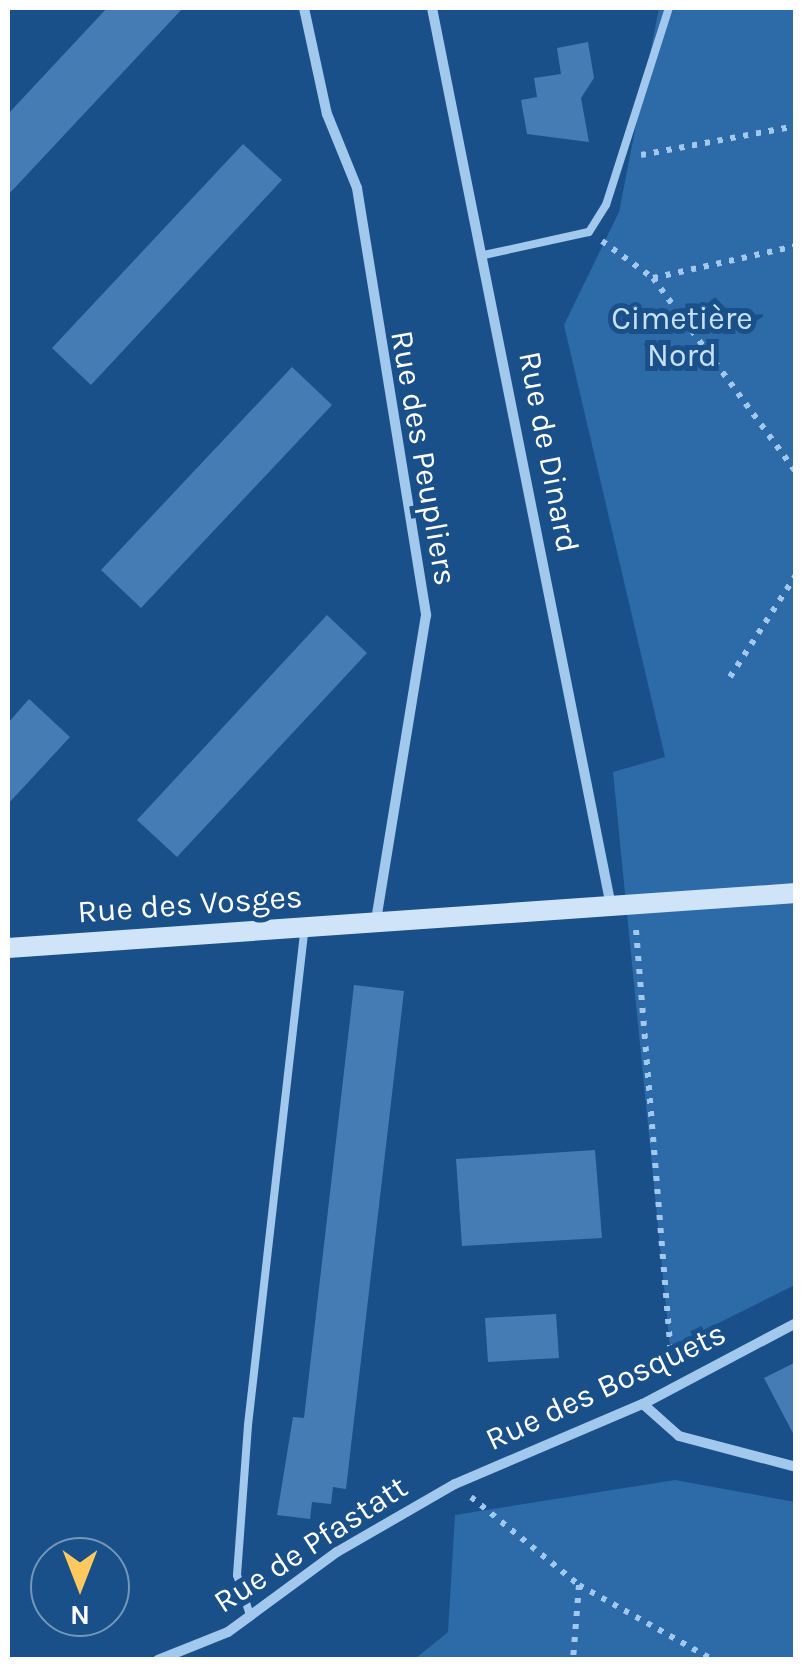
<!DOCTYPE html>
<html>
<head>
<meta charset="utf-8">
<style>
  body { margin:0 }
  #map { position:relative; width:803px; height:1667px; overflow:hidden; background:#1a5089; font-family:Karla,sans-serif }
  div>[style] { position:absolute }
  .green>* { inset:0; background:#2c6aa8 }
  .building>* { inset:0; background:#467cb4 }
  .path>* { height:6px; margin-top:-3px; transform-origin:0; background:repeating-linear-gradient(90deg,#a3c8ed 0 5px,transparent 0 13px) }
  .lane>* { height:8px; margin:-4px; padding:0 4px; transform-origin:4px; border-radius:4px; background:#a3c8ed }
  .street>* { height:10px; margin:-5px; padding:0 5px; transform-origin:5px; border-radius:5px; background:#a3c8ed }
  .secondary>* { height:20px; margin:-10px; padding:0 10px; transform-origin:10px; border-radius:10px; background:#d0e4f9 }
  span { translate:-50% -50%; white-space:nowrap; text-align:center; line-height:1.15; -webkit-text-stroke:10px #1a5089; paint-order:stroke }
  .park-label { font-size:32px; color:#c8e1f9 }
  .street-label { font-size:32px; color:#fff }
  .frame { position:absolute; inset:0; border:10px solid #fff; pointer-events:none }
  .north { position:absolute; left:30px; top:1537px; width:100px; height:100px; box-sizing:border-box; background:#1a5089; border:2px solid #7696b8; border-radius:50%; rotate:180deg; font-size:28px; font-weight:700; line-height:40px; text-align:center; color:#fff }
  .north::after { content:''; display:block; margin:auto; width:35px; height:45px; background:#ffc95f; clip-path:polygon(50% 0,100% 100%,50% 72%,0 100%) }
</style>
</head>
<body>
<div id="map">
  <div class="green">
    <div style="clip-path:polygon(659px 8px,795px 8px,795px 1285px,670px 1347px,613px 772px,665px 757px,564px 325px,619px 212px)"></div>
    <div style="clip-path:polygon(675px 1480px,795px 1502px,795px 1659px,415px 1659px,448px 1632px,455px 1515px)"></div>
  </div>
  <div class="building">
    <div style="clip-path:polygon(107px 8px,183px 8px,8px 195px,8px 114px)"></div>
    <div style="clip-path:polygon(588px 42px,594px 78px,581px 98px,589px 142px,527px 134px,521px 100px,537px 97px,534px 78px,561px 74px,557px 48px)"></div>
    <div style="clip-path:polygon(243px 144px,282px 180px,91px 385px,52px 348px)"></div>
    <div style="clip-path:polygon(292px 367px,332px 405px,141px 608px,101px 570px)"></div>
    <div style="clip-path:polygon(327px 615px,367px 653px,177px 857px,137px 820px)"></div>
    <div style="clip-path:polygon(29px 699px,70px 737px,8px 804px,8px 723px)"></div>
    <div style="clip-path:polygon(354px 985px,404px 991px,346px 1489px,333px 1487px,331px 1504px,312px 1502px,310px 1519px,277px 1515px,293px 1417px,304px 1418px)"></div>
    <div style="clip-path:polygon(595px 1150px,602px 1238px,462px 1246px,456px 1159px)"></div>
    <div style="clip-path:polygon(556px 1314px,559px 1358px,488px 1362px,485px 1318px)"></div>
    <div style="clip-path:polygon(796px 1362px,796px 1439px,764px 1378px)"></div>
  </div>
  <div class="path">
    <div style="left:641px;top:155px;width:158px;rotate:-10.6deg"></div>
    <div style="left:602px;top:241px;width:63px;rotate:36deg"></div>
    <div style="left:653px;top:278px;width:241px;rotate:53.6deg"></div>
    <div style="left:653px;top:278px;width:147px;rotate:-12.6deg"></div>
    <div style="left:730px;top:677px;width:121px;rotate:-57.1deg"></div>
    <div style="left:636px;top:930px;width:437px;rotate:85.3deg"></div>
    <div style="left:471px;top:1497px;width:139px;rotate:39.2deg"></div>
    <div style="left:579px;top:1585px;width:75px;rotate:94.6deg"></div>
    <div style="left:579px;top:1585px;width:154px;rotate:29.2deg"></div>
  </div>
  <div class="lane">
    <div style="left:484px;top:255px;width:107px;rotate:-12.4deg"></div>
    <div style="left:589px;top:232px;width:32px;rotate:-58deg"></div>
    <div style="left:606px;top:205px;width:207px;rotate:-72.3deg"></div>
    <div style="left:250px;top:1615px;width:42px;rotate:-108deg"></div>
    <div style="left:237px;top:1575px;width:150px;rotate:-85.8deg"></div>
    <div style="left:248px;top:1425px;width:497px;rotate:-83.5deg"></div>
  </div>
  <div class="street">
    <div style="left:304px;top:8px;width:108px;rotate:77.8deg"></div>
    <div style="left:327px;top:114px;width:80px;rotate:67.9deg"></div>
    <div style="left:357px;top:188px;width:433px;rotate:80.8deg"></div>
    <div style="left:426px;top:615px;width:311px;rotate:99.3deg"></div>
    <div style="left:432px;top:8px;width:916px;rotate:78.73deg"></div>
    <div style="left:643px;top:1404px;width:48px;rotate:41.6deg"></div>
    <div style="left:679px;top:1436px;width:121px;rotate:14.8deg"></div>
    <div style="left:158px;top:1660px;width:75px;rotate:-21.8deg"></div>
    <div style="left:228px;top:1632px;width:135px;rotate:-36.3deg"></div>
    <div style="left:337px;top:1552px;width:136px;rotate:-30deg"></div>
    <div style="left:455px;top:1484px;width:204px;rotate:-23.1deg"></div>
    <div style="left:643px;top:1404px;width:173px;rotate:-27.9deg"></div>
  </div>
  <div class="secondary">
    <div style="left:8px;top:948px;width:790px;rotate:-3.99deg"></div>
  </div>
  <div class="park-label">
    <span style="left:682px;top:338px">Cimetière<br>Nord</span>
  </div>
  <div class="street-label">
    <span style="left:548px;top:452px;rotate:79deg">Rue de Dinard</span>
    <span style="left:423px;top:458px;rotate:80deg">Rue des Peupliers</span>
    <span style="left:190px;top:905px;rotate:-4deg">Rue des Vosges</span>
    <span style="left:606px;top:1387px;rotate:-25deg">Rue des Bosquets</span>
    <span style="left:311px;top:1545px;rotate:-33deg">Rue de Pfastatt</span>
  </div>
  <div class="frame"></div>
  <div class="north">N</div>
</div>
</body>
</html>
